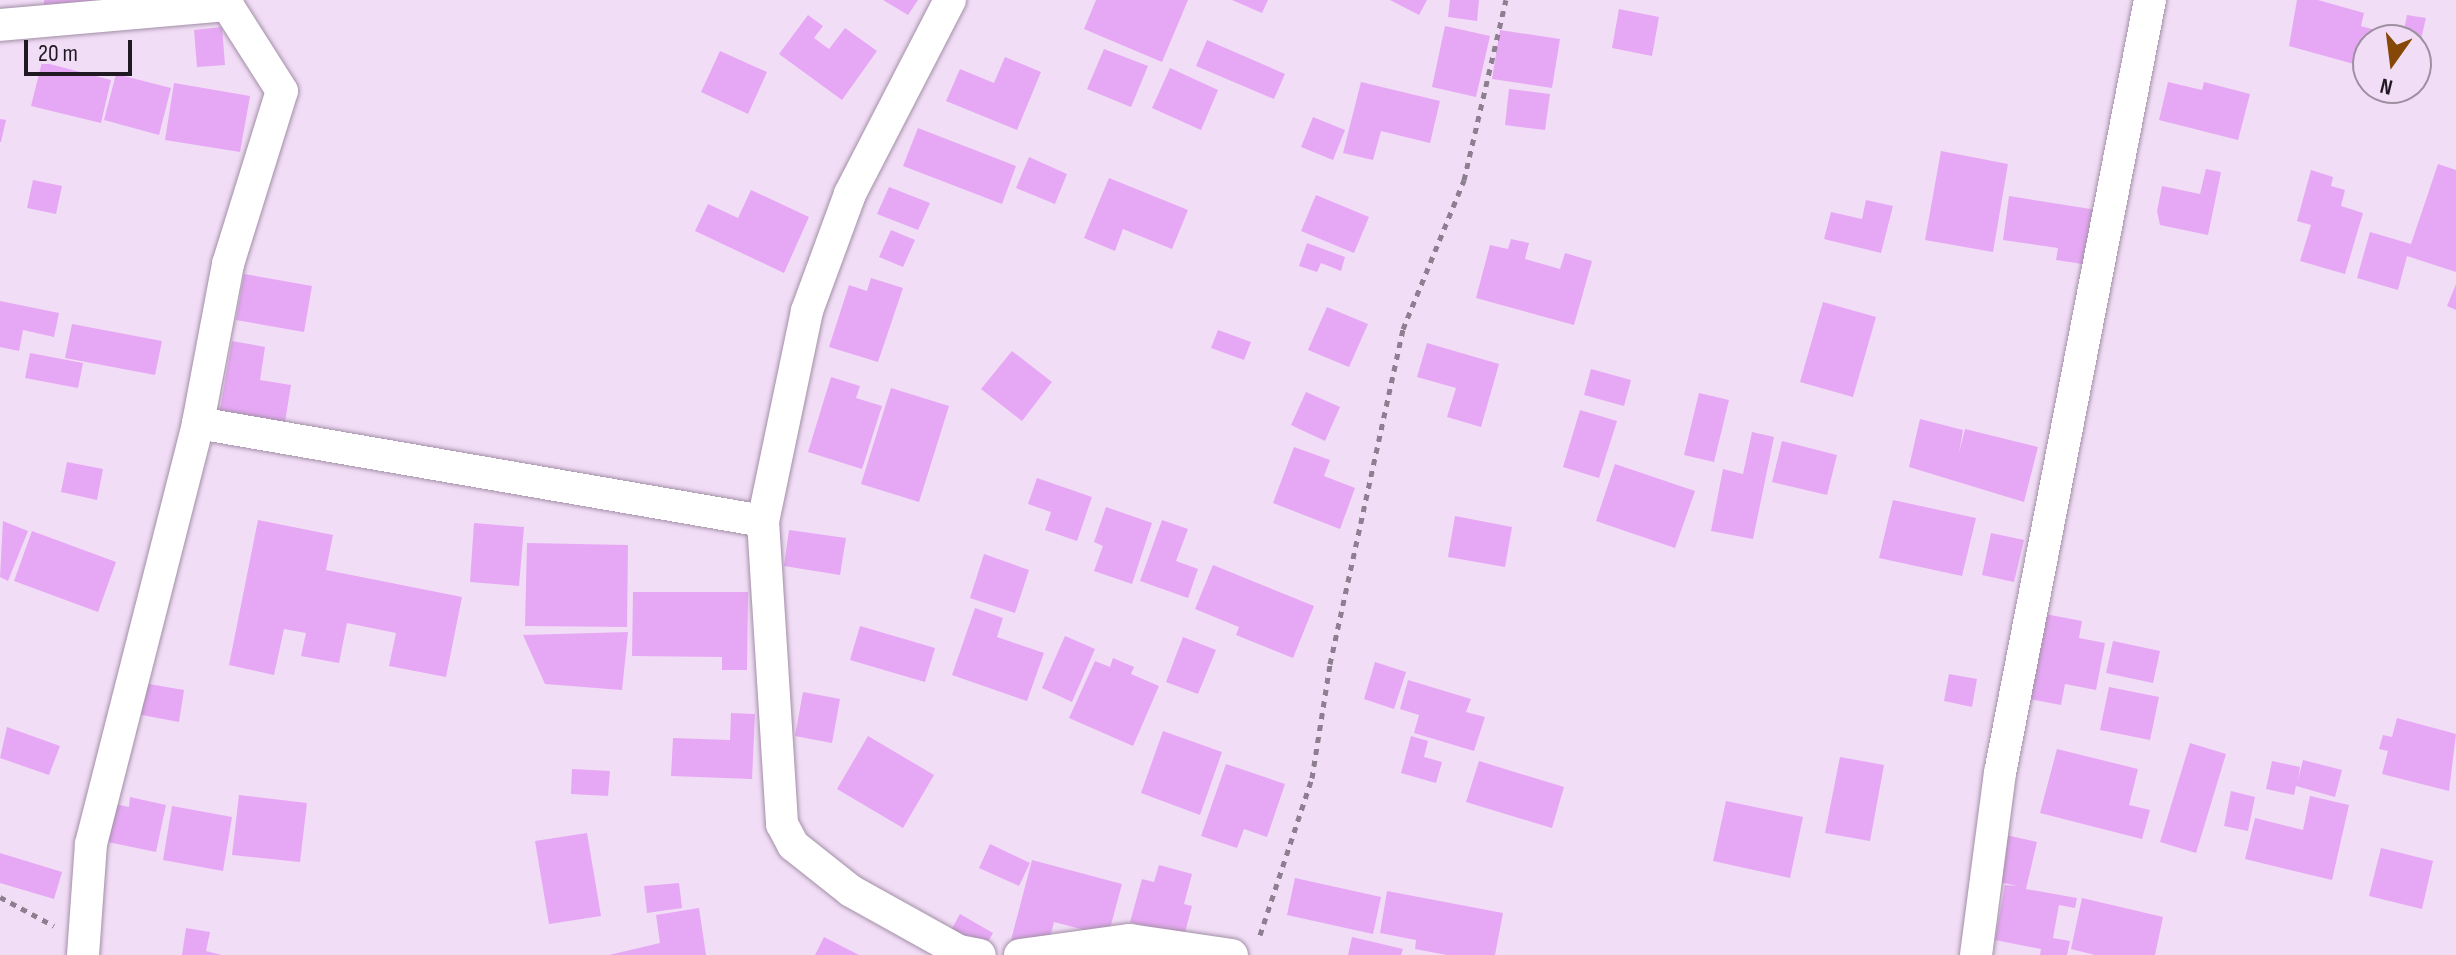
<!DOCTYPE html>
<html>
<head>
<meta charset="utf-8">
<style>
  body { margin:0 }
  #map { position:relative; width:2456px; height:955px; overflow:hidden; background:#f2ddf6; font-family:"Sofia Sans Condensed",sans-serif }
  div>[style] { position:absolute }
  .building>* { inset:0; background:#e6a8f4 }
  .path>* { height:5px; margin-top:-2.5px; transform-origin:0; background:repeating-linear-gradient(90deg,#8d7e90 0 6px,transparent 0 12px) }
  .roads { filter:drop-shadow(0 0 2px #a28fa7) drop-shadow(0 0 2px #a28fa7) }
  .street>* { height:32px; margin:-16px; padding:0 16px; transform-origin:16px; border-radius:16px; background:#fff }
  span { translate:-50% -50%; white-space:nowrap; text-align:center; line-height:1.15; -webkit-text-stroke:6px #f2ddf6; paint-order:stroke }
  .north { position:absolute; left:2352px; top:24px; width:80px; height:80px; box-sizing:border-box; background:#f2ddf6; border:2px solid #9e8fa1; border-radius:50%; rotate:194deg; font-size:22px; font-weight:700; line-height:32px; text-align:center; color:#211922 }
  .north::after { content:''; display:block; margin:auto; width:28px; height:36px; background:#854807; clip-path:polygon(50% 0,100% 100%,50% 72%,0 100%) }
  .scale { position:absolute; left:24px; top:40px; width:108px; height:36px; box-sizing:border-box; border:4px solid #211922; border-top:0; padding-left:10px; font-size:24px; line-height:28px; white-space:nowrap; color:#211922; -webkit-text-stroke:6px #f2ddf6; paint-order:stroke }
</style>
</head>
<body>
<div id="map">
  <div class="building">
    <div style="clip-path:polygon(44px 0,154px 0,44px 11px)"></div>
    <div style="clip-path:polygon(883px 0,918px 0,908px 15px)"></div>
    <div style="clip-path:polygon(1096px 0,1188px 0,1162px 62px,1084px 29px)"></div>
    <div style="clip-path:polygon(1232px 0,1268px 0,1262px 13px)"></div>
    <div style="clip-path:polygon(1390px 0,1427px 0,1419px 15px)"></div>
    <div style="clip-path:polygon(1450px 0,1479px 0,1477px 21px,1448px 17px)"></div>
    <div style="clip-path:polygon(2297px 0,2318px 0,2364px 13px,2361px 26px,2379px 31px,2376px 40px,2368px 40px,2368px 68px,2289px 46px)"></div>
    <div style="clip-path:polygon(1619px 9px,1659px 17px,1652px 56px,1612px 48px)"></div>
    <div style="clip-path:polygon(808px 15px,823px 26px,814px 38px,829px 49px,845px 28px,877px 51px,842px 100px,779px 54px)"></div>
    <div style="clip-path:polygon(2407px 15px,2426px 18px,2421px 39px,2403px 35px)"></div>
    <div style="clip-path:polygon(1445px 26px,1490px 36px,1476px 97px,1432px 87px)"></div>
    <div style="clip-path:polygon(222px 27px,225px 65px,197px 67px,194px 30px)"></div>
    <div style="clip-path:polygon(1500px 30px,1560px 39px,1552px 88px,1492px 79px)"></div>
    <div style="clip-path:polygon(1207px 40px,1285px 74px,1274px 99px,1196px 66px)"></div>
    <div style="clip-path:polygon(1104px 49px,1148px 66px,1131px 107px,1087px 89px)"></div>
    <div style="clip-path:polygon(720px 51px,767px 72px,748px 114px,701px 92px)"></div>
    <div style="clip-path:polygon(1005px 57px,1041px 72px,1017px 130px,946px 101px,960px 69px,994px 83px)"></div>
    <div style="clip-path:polygon(42px 62px,111px 80px,101px 123px,31px 106px)"></div>
    <div style="clip-path:polygon(1170px 68px,1218px 90px,1201px 130px,1152px 108px)"></div>
    <div style="clip-path:polygon(116px 74px,171px 88px,159px 135px,104px 120px)"></div>
    <div style="clip-path:polygon(1361px 82px,1440px 101px,1430px 143px,1381px 131px,1373px 160px,1343px 153px)"></div>
    <div style="clip-path:polygon(2168px 82px,2202px 90px,2204px 82px,2250px 94px,2238px 140px,2159px 120px)"></div>
    <div style="clip-path:polygon(174px 83px,250px 96px,240px 152px,165px 140px)"></div>
    <div style="clip-path:polygon(1509px 89px,1550px 94px,1545px 130px,1505px 125px)"></div>
    <div style="clip-path:polygon(1313px 117px,1345px 130px,1333px 160px,1301px 147px)"></div>
    <div style="clip-path:polygon(0 119px,6px 120px,1px 142px,0 142px)"></div>
    <div style="clip-path:polygon(918px 128px,1016px 166px,1002px 204px,903px 166px)"></div>
    <div style="clip-path:polygon(1941px 151px,2008px 164px,1993px 252px,1925px 240px)"></div>
    <div style="clip-path:polygon(1029px 157px,1067px 174px,1055px 204px,1016px 188px)"></div>
    <div style="clip-path:polygon(2438px 164px,2456px 170px,2456px 272px,2407px 256px,2398px 290px,2357px 278px,2370px 232px,2411px 244px)"></div>
    <div style="clip-path:polygon(2206px 169px,2221px 172px,2208px 235px,2160px 225px,2157px 211px,2162px 186px,2200px 194px)"></div>
    <div style="clip-path:polygon(2311px 170px,2333px 177px,2331px 186px,2345px 190px,2341px 206px,2363px 213px,2345px 274px,2300px 261px,2311px 225px,2297px 221px)"></div>
    <div style="clip-path:polygon(1109px 178px,1188px 210px,1172px 249px,1123px 229px,1115px 251px,1084px 238px)"></div>
    <div style="clip-path:polygon(33px 180px,62px 186px,56px 214px,27px 208px)"></div>
    <div style="clip-path:polygon(889px 187px,930px 203px,918px 230px,877px 214px)"></div>
    <div style="clip-path:polygon(751px 190px,809px 217px,784px 273px,695px 231px,708px 204px,738px 218px)"></div>
    <div style="clip-path:polygon(1316px 195px,1369px 217px,1354px 253px,1301px 231px)"></div>
    <div style="clip-path:polygon(2009px 196px,2097px 210px,2089px 265px,2056px 260px,2058px 248px,2003px 240px)"></div>
    <div style="clip-path:polygon(1866px 200px,1893px 206px,1881px 253px,1824px 239px,1831px 212px,1862px 219px)"></div>
    <div style="clip-path:polygon(891px 230px,915px 240px,903px 267px,879px 257px)"></div>
    <div style="clip-path:polygon(1511px 239px,1529px 243px,1525px 259px,1560px 269px,1565px 253px,1592px 261px,1574px 325px,1476px 298px,1490px 245px,1508px 249px)"></div>
    <div style="clip-path:polygon(1307px 243px,1345px 257px,1341px 271px,1321px 263px,1317px 272px,1299px 266px)"></div>
    <div style="clip-path:polygon(244px 274px,312px 286px,304px 332px,236px 320px)"></div>
    <div style="clip-path:polygon(871px 278px,903px 288px,878px 362px,829px 347px,849px 285px,867px 291px)"></div>
    <div style="clip-path:polygon(2456px 284px,2456px 310px,2447px 306px)"></div>
    <div style="clip-path:polygon(0 301px,59px 313px,54px 337px,23px 330px,19px 351px,0 347px)"></div>
    <div style="clip-path:polygon(1823px 302px,1876px 317px,1853px 397px,1800px 382px)"></div>
    <div style="clip-path:polygon(1327px 307px,1368px 324px,1349px 367px,1308px 350px)"></div>
    <div style="clip-path:polygon(72px 324px,162px 341px,155px 375px,65px 358px)"></div>
    <div style="clip-path:polygon(1218px 330px,1251px 342px,1244px 360px,1211px 348px)"></div>
    <div style="clip-path:polygon(232px 341px,265px 347px,260px 380px,291px 385px,285px 422px,220px 410px)"></div>
    <div style="clip-path:polygon(1427px 343px,1499px 364px,1481px 427px,1447px 417px,1456px 388px,1417px 377px)"></div>
    <div style="clip-path:polygon(1012px 351px,1052px 382px,1022px 421px,981px 389px)"></div>
    <div style="clip-path:polygon(30px 353px,83px 363px,78px 388px,25px 378px)"></div>
    <div style="clip-path:polygon(1591px 369px,1631px 380px,1624px 406px,1584px 395px)"></div>
    <div style="clip-path:polygon(831px 377px,860px 386px,856px 398px,882px 406px,862px 469px,808px 452px)"></div>
    <div style="clip-path:polygon(891px 388px,949px 406px,919px 502px,861px 484px)"></div>
    <div style="clip-path:polygon(1306px 392px,1340px 407px,1325px 441px,1291px 425px)"></div>
    <div style="clip-path:polygon(1699px 393px,1729px 400px,1714px 462px,1684px 455px)"></div>
    <div style="clip-path:polygon(1580px 410px,1617px 421px,1599px 478px,1563px 467px)"></div>
    <div style="clip-path:polygon(1920px 419px,1963px 430px,1959px 453px,1965px 429px,2038px 447px,2024px 502px,1909px 467px)"></div>
    <div style="clip-path:polygon(1752px 432px,1774px 437px,1753px 539px,1711px 531px,1723px 469px,1743px 474px)"></div>
    <div style="clip-path:polygon(1782px 441px,1837px 455px,1827px 495px,1772px 482px)"></div>
    <div style="clip-path:polygon(1294px 447px,1330px 460px,1324px 476px,1355px 488px,1340px 529px,1273px 503px)"></div>
    <div style="clip-path:polygon(67px 462px,103px 469px,97px 500px,61px 492px)"></div>
    <div style="clip-path:polygon(1615px 464px,1695px 491px,1675px 548px,1596px 521px)"></div>
    <div style="clip-path:polygon(1037px 478px,1092px 497px,1077px 541px,1045px 530px,1051px 512px,1028px 504px)"></div>
    <div style="clip-path:polygon(1893px 500px,1976px 518px,1962px 576px,1879px 558px)"></div>
    <div style="clip-path:polygon(1106px 507px,1152px 523px,1132px 584px,1094px 571px,1103px 546px,1094px 542px)"></div>
    <div style="clip-path:polygon(1455px 516px,1512px 527px,1505px 567px,1448px 557px)"></div>
    <div style="clip-path:polygon(258px 520px,333px 535px,326px 570px,462px 597px,446px 677px,389px 666px,396px 633px,347px 623px,339px 663px,301px 656px,306px 633px,284px 629px,274px 675px,229px 665px)"></div>
    <div style="clip-path:polygon(1162px 520px,1188px 529px,1176px 561px,1198px 569px,1188px 598px,1140px 581px)"></div>
    <div style="clip-path:polygon(3px 521px,28px 531px,8px 581px,0 577px)"></div>
    <div style="clip-path:polygon(474px 523px,524px 527px,519px 586px,470px 582px)"></div>
    <div style="clip-path:polygon(789px 530px,846px 538px,840px 575px,784px 566px)"></div>
    <div style="clip-path:polygon(32px 531px,116px 562px,98px 612px,14px 581px)"></div>
    <div style="clip-path:polygon(1991px 533px,2024px 540px,2014px 582px,1982px 575px)"></div>
    <div style="clip-path:polygon(527px 543px,628px 545px,627px 627px,525px 626px)"></div>
    <div style="clip-path:polygon(984px 554px,1029px 570px,1015px 613px,970px 598px)"></div>
    <div style="clip-path:polygon(1213px 565px,1314px 606px,1293px 658px,1236px 635px,1239px 627px,1195px 609px)"></div>
    <div style="clip-path:polygon(633px 592px,748px 592px,747px 670px,722px 670px,722px 657px,632px 656px)"></div>
    <div style="clip-path:polygon(975px 608px,1003px 618px,997px 637px,1044px 653px,1027px 701px,952px 675px)"></div>
    <div style="clip-path:polygon(2040px 613px,2082px 621px,2079px 638px,2105px 643px,2096px 690px,2065px 684px,2061px 705px,2024px 698px)"></div>
    <div style="clip-path:polygon(860px 626px,935px 648px,925px 682px,850px 660px)"></div>
    <div style="clip-path:polygon(628px 632px,622px 690px,545px 684px,523px 635px)"></div>
    <div style="clip-path:polygon(1065px 636px,1095px 649px,1072px 702px,1042px 688px)"></div>
    <div style="clip-path:polygon(1183px 637px,1216px 650px,1198px 694px,1166px 682px)"></div>
    <div style="clip-path:polygon(2113px 641px,2160px 651px,2153px 683px,2106px 673px)"></div>
    <div style="clip-path:polygon(1113px 658px,1134px 667px,1131px 674px,1159px 686px,1133px 746px,1069px 718px,1095px 661px,1110px 667px)"></div>
    <div style="clip-path:polygon(1375px 662px,1406px 672px,1394px 709px,1364px 699px)"></div>
    <div style="clip-path:polygon(1949px 674px,1977px 679px,1972px 707px,1944px 701px)"></div>
    <div style="clip-path:polygon(1408px 680px,1471px 699px,1466px 712px,1485px 717px,1474px 751px,1414px 733px,1419px 715px,1400px 709px)"></div>
    <div style="clip-path:polygon(137px 682px,184px 690px,179px 722px,131px 713px)"></div>
    <div style="clip-path:polygon(2109px 687px,2159px 697px,2150px 740px,2100px 730px)"></div>
    <div style="clip-path:polygon(803px 692px,840px 699px,832px 743px,795px 736px)"></div>
    <div style="clip-path:polygon(731px 713px,755px 714px,752px 779px,671px 776px,673px 738px,730px 740px)"></div>
    <div style="clip-path:polygon(2397px 718px,2456px 734px,2449px 791px,2382px 774px,2388px 751px,2379px 749px,2383px 735px,2392px 737px)"></div>
    <div style="clip-path:polygon(7px 727px,60px 746px,49px 775px,0 758px)"></div>
    <div style="clip-path:polygon(1163px 731px,1222px 752px,1200px 815px,1141px 793px)"></div>
    <div style="clip-path:polygon(868px 736px,934px 775px,903px 828px,837px 789px)"></div>
    <div style="clip-path:polygon(1411px 736px,1428px 741px,1424px 757px,1442px 762px,1436px 783px,1401px 773px)"></div>
    <div style="clip-path:polygon(2190px 743px,2226px 754px,2196px 853px,2160px 842px)"></div>
    <div style="clip-path:polygon(2057px 749px,2138px 769px,2129px 805px,2150px 810px,2142px 839px,2040px 813px)"></div>
    <div style="clip-path:polygon(1840px 757px,1884px 765px,1870px 841px,1825px 833px)"></div>
    <div style="clip-path:polygon(2303px 760px,2342px 770px,2335px 797px,2296px 786px,2294px 795px,2266px 789px,2272px 761px,2300px 767px,2298px 780px)"></div>
    <div style="clip-path:polygon(1479px 761px,1564px 787px,1552px 828px,1466px 802px)"></div>
    <div style="clip-path:polygon(1226px 764px,1285px 784px,1267px 837px,1244px 829px,1237px 848px,1201px 836px)"></div>
    <div style="clip-path:polygon(572px 769px,610px 771px,608px 796px,571px 794px)"></div>
    <div style="clip-path:polygon(2231px 791px,2255px 797px,2248px 831px,2224px 826px)"></div>
    <div style="clip-path:polygon(239px 795px,307px 803px,300px 862px,232px 855px)"></div>
    <div style="clip-path:polygon(2310px 796px,2349px 805px,2332px 880px,2245px 859px,2255px 818px,2303px 830px)"></div>
    <div style="clip-path:polygon(130px 797px,166px 805px,156px 852px,98px 840px,105px 802px,129px 807px)"></div>
    <div style="clip-path:polygon(1726px 801px,1803px 817px,1790px 878px,1713px 861px)"></div>
    <div style="clip-path:polygon(172px 806px,232px 817px,223px 871px,163px 860px)"></div>
    <div style="clip-path:polygon(587px 833px,601px 916px,549px 924px,535px 841px)"></div>
    <div style="clip-path:polygon(2006px 835px,2037px 842px,2026px 889px,2077px 898px,2075px 908px,2059px 905px,2053px 938px,2070px 941px,2067px 955px,2040px 955px,2041px 949px,1995px 940px,2005px 885px,2017px 886px,1995px 881px)"></div>
    <div style="clip-path:polygon(990px 844px,1030px 863px,1019px 886px,979px 868px)"></div>
    <div style="clip-path:polygon(2381px 848px,2433px 861px,2422px 909px,2369px 896px)"></div>
    <div style="clip-path:polygon(0 853px,62px 872px,54px 899px,0 883px)"></div>
    <div style="clip-path:polygon(1032px 860px,1122px 884px,1108px 936px,1054px 922px,1047px 950px,1011px 940px)"></div>
    <div style="clip-path:polygon(1159px 865px,1192px 874px,1184px 904px,1192px 906px,1184px 936px,1130px 922px,1142px 879px,1154px 882px)"></div>
    <div style="clip-path:polygon(1295px 878px,1381px 897px,1373px 934px,1287px 915px)"></div>
    <div style="clip-path:polygon(679px 883px,682px 908px,647px 913px,644px 886px)"></div>
    <div style="clip-path:polygon(1387px 891px,1503px 913px,1495px 955px,1447px 955px,1415px 949px,1416px 940px,1380px 933px)"></div>
    <div style="clip-path:polygon(2082px 898px,2163px 917px,2155px 955px,2095px 955px,2071px 949px)"></div>
    <div style="clip-path:polygon(699px 908px,706px 955px,609px 955px,660px 943px,656px 915px)"></div>
    <div style="clip-path:polygon(960px 914px,993px 933px,983px 950px,950px 932px)"></div>
    <div style="clip-path:polygon(186px 928px,210px 932px,206px 951px,222px 955px,182px 955px)"></div>
    <div style="clip-path:polygon(824px 937px,859px 955px,815px 955px)"></div>
    <div style="clip-path:polygon(1352px 937px,1403px 949px,1401px 955px,1348px 955px)"></div>
  </div>
  <div class="path">
    <div style="left:0;top:897px;width:61px;rotate:28.2deg"></div>
    <div style="left:1260px;top:935px;width:165px;rotate:-71.7deg"></div>
    <div style="left:1312px;top:778px;width:115px;rotate:-81deg"></div>
    <div style="left:1330px;top:664px;width:343px;rotate:-77.7deg"></div>
    <div style="left:1403px;top:329px;width:161px;rotate:-67.7deg"></div>
    <div style="left:1464px;top:180px;width:185px;rotate:-76.9deg"></div>
  </div>
  <div class="roads">
    <div class="street">
      <div style="left:950px;top:0;width:218px;rotate:117.3deg"></div>
      <div style="left:850px;top:194px;width:125px;rotate:110.2deg"></div>
      <div style="left:807px;top:311px;width:215px;rotate:101.8deg"></div>
      <div style="left:763px;top:521px;width:304px;rotate:86.4deg"></div>
      <div style="left:782px;top:824px;width:24px;rotate:62deg"></div>
      <div style="left:793px;top:845px;width:74px;rotate:38.4deg"></div>
      <div style="left:851px;top:891px;width:124px;rotate:29.1deg"></div>
      <div style="left:959px;top:951px;width:21px;rotate:11deg"></div>
      <div style="left:0;top:25px;width:229px;rotate:-5deg"></div>
      <div style="left:198px;top:423px;width:573px;rotate:9.84deg"></div>
      <div style="left:83px;top:955px;width:111px;rotate:-85.9deg"></div>
      <div style="left:91px;top:844px;width:434px;rotate:-75.7deg"></div>
      <div style="left:198px;top:423px;width:162px;rotate:-79.3deg"></div>
      <div style="left:228px;top:264px;width:181px;rotate:-72.7deg"></div>
      <div style="left:282px;top:91px;width:108px;rotate:-122.5deg"></div>
      <div style="left:1020px;top:955px;width:111px;rotate:-7.8deg"></div>
      <div style="left:1130px;top:940px;width:103px;rotate:8.4deg"></div>
      <div style="left:1976px;top:955px;width:184px;rotate:-82.5deg"></div>
      <div style="left:2000px;top:773px;width:787px;rotate:-79.02deg"></div>
    </div>
  </div>
  <div class="north">N</div>
  <div class="scale">20 m</div>
</div>
</body>
</html>
